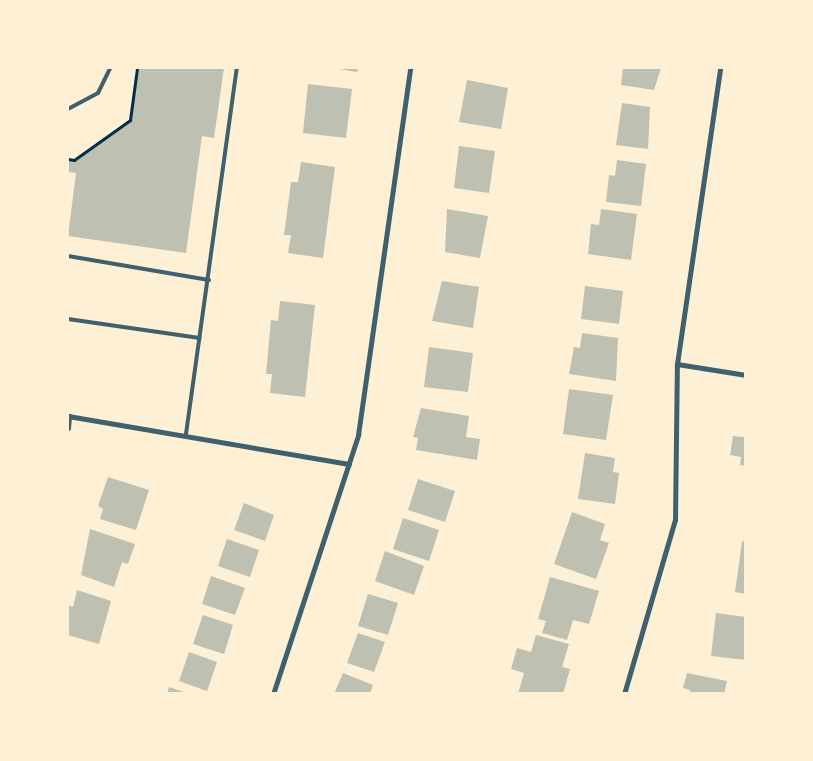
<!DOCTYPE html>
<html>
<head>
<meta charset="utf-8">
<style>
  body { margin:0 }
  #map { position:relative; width:813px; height:761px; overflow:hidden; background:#fdf0d5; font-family:Poppins,sans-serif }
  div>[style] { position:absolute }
  .building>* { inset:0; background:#bec0b2 }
  .path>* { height:3px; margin:-1.5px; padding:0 1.5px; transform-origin:1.5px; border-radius:1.5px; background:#003049 }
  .service>* { height:4px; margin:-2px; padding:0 2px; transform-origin:2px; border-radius:2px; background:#3f606c }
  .minor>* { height:5px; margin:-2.5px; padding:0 2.5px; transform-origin:2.5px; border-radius:2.5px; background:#3f606c }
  span { translate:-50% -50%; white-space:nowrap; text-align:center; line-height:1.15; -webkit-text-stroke:4.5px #fdf0d5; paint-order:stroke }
  .frame { position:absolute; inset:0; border:69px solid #fdf0d5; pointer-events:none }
</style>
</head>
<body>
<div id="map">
  <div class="building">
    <div style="clip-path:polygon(137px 68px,224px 68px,214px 138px,202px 136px,186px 253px,68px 236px,76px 173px,68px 172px,68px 159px,74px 160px,130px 120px)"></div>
    <div style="clip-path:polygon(333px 68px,358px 68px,357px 72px)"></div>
    <div style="clip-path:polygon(623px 68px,661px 68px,654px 90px,621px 85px)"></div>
    <div style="clip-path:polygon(467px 80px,508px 88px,501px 129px,459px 122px)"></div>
    <div style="clip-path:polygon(308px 84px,352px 89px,346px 138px,303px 133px)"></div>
    <div style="clip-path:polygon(622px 103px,650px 107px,648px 149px,616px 145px)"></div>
    <div style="clip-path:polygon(459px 146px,495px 151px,489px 193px,454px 188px)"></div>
    <div style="clip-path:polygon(617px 160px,646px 164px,641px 206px,606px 202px,609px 175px,615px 176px)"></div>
    <div style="clip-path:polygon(301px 162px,335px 167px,323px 258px,288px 253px,291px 235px,284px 235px,291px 182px,298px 182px)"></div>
    <div style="clip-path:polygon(447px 209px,488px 216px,480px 258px,445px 252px)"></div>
    <div style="clip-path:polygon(601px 209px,637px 214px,631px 260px,588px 254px,591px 224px,599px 225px)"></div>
    <div style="clip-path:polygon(442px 281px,479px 287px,473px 328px,432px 321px)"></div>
    <div style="clip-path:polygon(585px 286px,623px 291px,619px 324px,581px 319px)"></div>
    <div style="clip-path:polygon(280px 301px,315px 305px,305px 397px,270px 393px,272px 374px,266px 374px,271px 320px,278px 321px)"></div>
    <div style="clip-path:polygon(582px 333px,618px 338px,616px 381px,569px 374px,574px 347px,580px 348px)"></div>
    <div style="clip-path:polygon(429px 347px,473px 353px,468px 392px,424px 387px)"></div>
    <div style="clip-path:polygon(569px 389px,613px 395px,606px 440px,563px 434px)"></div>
    <div style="clip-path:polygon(421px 408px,469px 416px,466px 437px,480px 439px,477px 460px,416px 450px,418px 438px,413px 437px)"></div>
    <div style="clip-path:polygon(746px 433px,746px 466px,740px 465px,741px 457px,730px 455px,733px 436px,744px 437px)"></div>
    <div style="clip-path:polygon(585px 453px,615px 458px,613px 472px,619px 473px,615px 504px,578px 499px)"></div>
    <div style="clip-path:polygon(108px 477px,149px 490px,136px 530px,100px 519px,103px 509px,98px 506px)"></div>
    <div style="clip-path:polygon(418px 479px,455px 491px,445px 522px,408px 510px)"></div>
    <div style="clip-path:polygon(244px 503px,274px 515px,265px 541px,234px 530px)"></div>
    <div style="clip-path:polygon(572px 512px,605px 524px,600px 540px,609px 543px,596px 579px,554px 564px)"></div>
    <div style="clip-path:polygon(403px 518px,439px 530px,429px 561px,393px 549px)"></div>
    <div style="clip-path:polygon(90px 529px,135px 544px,128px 564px,122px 562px,114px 587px,81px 575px)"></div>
    <div style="clip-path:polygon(227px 539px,259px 550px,250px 577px,218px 566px)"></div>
    <div style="clip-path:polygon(742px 541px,746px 542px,746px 594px,735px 592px)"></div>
    <div style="clip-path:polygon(385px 551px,424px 566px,414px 595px,375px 581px)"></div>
    <div style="clip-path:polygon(211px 576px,245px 588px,235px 615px,202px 604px)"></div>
    <div style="clip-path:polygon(550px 577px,599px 591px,589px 624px,573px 620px,567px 640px,542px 633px,546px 621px,538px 619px)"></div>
    <div style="clip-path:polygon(77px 590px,111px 601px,99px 644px,68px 635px,68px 605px,73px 607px)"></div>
    <div style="clip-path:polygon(368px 594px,398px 603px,388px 635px,358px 626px)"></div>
    <div style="clip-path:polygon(716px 613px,746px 617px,746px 660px,711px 656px)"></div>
    <div style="clip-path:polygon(203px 615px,233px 625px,224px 654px,193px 644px)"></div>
    <div style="clip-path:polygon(358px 633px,385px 642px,374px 672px,347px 663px)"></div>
    <div style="clip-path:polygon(536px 635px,569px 644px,562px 667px,570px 669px,563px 694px,518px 694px,524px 673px,511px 669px,517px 648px,531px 652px)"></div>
    <div style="clip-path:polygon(189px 652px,217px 662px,207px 691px,179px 681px)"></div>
    <div style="clip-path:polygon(343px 673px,373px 685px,370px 694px,334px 694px)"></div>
    <div style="clip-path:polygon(687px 673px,727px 681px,724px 694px,689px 694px,690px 690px,683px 688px)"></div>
    <div style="clip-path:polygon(169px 687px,187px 693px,187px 694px,167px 694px)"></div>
  </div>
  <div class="path">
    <div style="left:68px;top:159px;width:6px;rotate:9deg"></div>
    <div style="left:74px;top:160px;width:69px;rotate:-35.5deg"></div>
    <div style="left:130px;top:120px;width:52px;rotate:-82.3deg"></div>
  </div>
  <div class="service">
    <div style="left:68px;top:109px;width:34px;rotate:-28deg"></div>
    <div style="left:98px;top:93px;width:28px;rotate:-64deg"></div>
    <div style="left:68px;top:256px;width:143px;rotate:9.7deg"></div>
    <div style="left:68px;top:319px;width:133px;rotate:8.2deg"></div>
    <div style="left:186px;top:434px;width:370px;rotate:-82.1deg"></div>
  </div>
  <div class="minor">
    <div style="left:677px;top:364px;width:70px;rotate:9.1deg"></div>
    <div style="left:68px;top:416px;width:285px;rotate:9.7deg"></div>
    <div style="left:68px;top:428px;width:12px;rotate:-85deg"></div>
    <div style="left:273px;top:694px;width:273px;rotate:-71.8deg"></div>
    <div style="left:358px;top:435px;width:371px;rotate:-81.9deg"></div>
    <div style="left:624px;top:694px;width:181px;rotate:-73.7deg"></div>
    <div style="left:675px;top:520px;width:156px;rotate:-89.3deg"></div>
    <div style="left:677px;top:364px;width:299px;rotate:-81.7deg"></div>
  </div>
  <div class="frame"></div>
</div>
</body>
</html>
